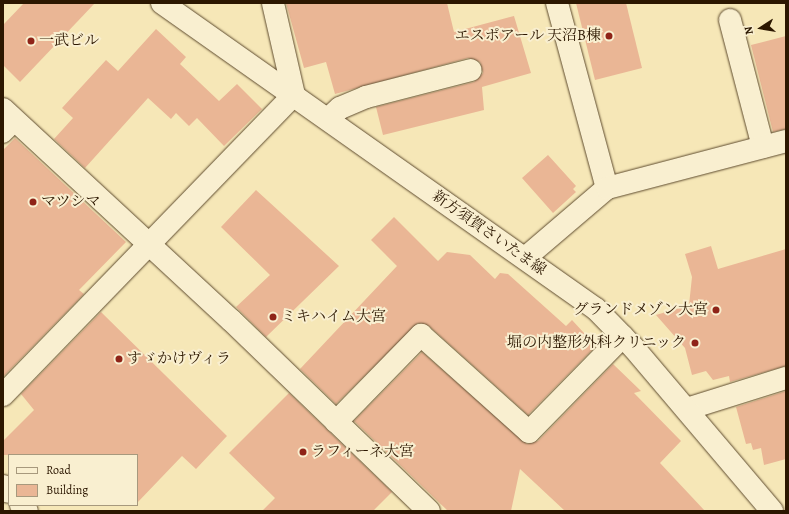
<!DOCTYPE html>
<html>
<head>
<meta charset="utf-8">
<style>
  body { margin:0 }
  #map { position:relative; width:789px; height:514px; overflow:hidden; background:#f6e7b7; font-family:Alegreya,"Noto Serif JP",serif }
  div>[style] { position:absolute }
  .building>* { inset:0; background:#eab695 }
  .roads { filter:drop-shadow(0 0 1px #5e4b2e) drop-shadow(0 0 1px #5e4b2e) }
  .service>* { height:18px; margin:-9px; padding:0 9px; transform-origin:9px; border-radius:9px; background:#f9efd0 }
  .minor>* { height:22px; margin:-11px; padding:0 11px; transform-origin:11px; border-radius:11px; background:#f9efd0 }
  .secondary>* { height:22px; margin:-11px; padding:0 11px; transform-origin:11px; border-radius:11px; background:#f9efd0 }
  .dots>* { width:11px; height:11px; translate:-50% -50%; box-sizing:border-box; border:2px solid #f9efd0; border-radius:50% }
  span { translate:-50% -50%; white-space:nowrap; text-align:center; line-height:1.15; -webkit-text-stroke:4px #f9efd0; paint-order:stroke }
  .poi-label { font-size:15px; color:#2c1700 }
  .right { translate:-100% -50%; text-align:right }
  .left { translate:0 -50%; text-align:left }
  .street-label { font-size:15px; color:#2c1700 }
  .frame { position:absolute; inset:0; border:4px solid #2c1700; pointer-events:none }
  .legend { position:absolute; left:8px; top:454px; width:130px; height:52px; box-sizing:border-box; background:#f9efd0; border:1px solid #a7997d; margin:0; padding:5px 7px; list-style:none; font-size:12px; color:#2c1700 }
  .legend li { display:flex; align-items:center; gap:8px; height:20px }
  .legend b { width:20px; border:1px solid #a7997d }
  .north { position:absolute; left:741px; top:8px; width:40px; height:40px; -webkit-text-stroke:3px #f9efd0; paint-order:stroke; rotate:258deg; font-size:11px; font-weight:700; line-height:16px; text-align:center; color:#2c1700 }
  .north::after { content:''; display:block; margin:auto; width:14px; height:18px; background:#2c1700; clip-path:polygon(50% 0,100% 100%,50% 72%,0 100%) }
</style>
</head>
<body>
<div id="map">
  <div class="building">
    <div style="clip-path:polygon(24px 3px,95px 3px,20px 82px,3px 65px,3px 25px)"></div>
    <div style="clip-path:polygon(286px 3px,447px 3px,454px 32px,514px 16px,531px 73px,482px 87px,484px 110px,383px 135px,376px 107px,474px 82px,483px 73px,480px 62px,468px 58px,335px 94px,326px 62px,304px 68px)"></div>
    <div style="clip-path:polygon(576px 3px,626px 3px,642px 68px,595px 80px)"></div>
    <div style="clip-path:polygon(156px 29px,186px 57px,180px 64px,219px 101px,237px 84px,262px 109px,224px 146px,197px 118px,189px 126px,176px 113px,171px 119px,148px 98px,85px 168px,54px 139px,73px 118px,62px 108px,106px 60px,118px 71px)"></div>
    <div style="clip-path:polygon(786px 36px,786px 129px,773px 132px,751px 45px)"></div>
    <div style="clip-path:polygon(15px 138px,126px 242px,79px 290px,84px 294px,3px 377px,3px 150px)"></div>
    <div style="clip-path:polygon(548px 155px,576px 186px,573px 189px,576px 192px,553px 213px,522px 178px)"></div>
    <div style="clip-path:polygon(256px 190px,339px 266px,266px 337px,236px 307px,270px 275px,221px 227px)"></div>
    <div style="clip-path:polygon(394px 217px,438px 261px,447px 252px,470px 255px,495px 279px,500px 273px,508px 274px,566px 326px,572px 320px,596px 346px,528px 415px,429px 326px,418px 323px,336px 404px,300px 369px,397px 266px,371px 240px)"></div>
    <div style="clip-path:polygon(711px 246px,718px 269px,786px 249px,786px 366px,730px 382px,729px 376px,713px 380px,706px 371px,692px 375px,685px 348px,656px 315px,689px 305px,692px 277px,685px 254px)"></div>
    <div style="clip-path:polygon(101px 312px,227px 436px,196px 469px,182px 456px,137px 503px,137px 455px,3px 455px,3px 441px,34px 410px,21px 394px)"></div>
    <div style="clip-path:polygon(422px 352px,527px 444px,538px 441px,613px 364px,641px 391px,634px 393px,681px 441px,660px 463px,705px 511px,565px 511px,520px 469px,511px 511px,448px 511px,354px 421px)"></div>
    <div style="clip-path:polygon(786px 391px,786px 459px,764px 465px,761px 448px,753px 450px,751px 443px,746px 444px,736px 407px)"></div>
    <div style="clip-path:polygon(289px 393px,392px 492px,373px 511px,262px 511px,275px 498px,229px 453px)"></div>
  </div>
  <div class="roads">
    <div class="service">
      <div style="left:3px;top:134px;width:18px;rotate:-45deg"></div>
    </div>
    <div class="minor">
      <div style="left:557px;top:3px;width:192px;rotate:74.9deg"></div>
      <div style="left:730px;top:20px;width:131px;rotate:75.4deg"></div>
      <div style="left:3px;top:109px;width:311px;rotate:42.8deg"></div>
      <div style="left:231px;top:320px;width:275px;rotate:44deg"></div>
      <div style="left:328px;top:119px;width:16px;rotate:-43deg"></div>
      <div style="left:340px;top:108px;width:28px;rotate:-23deg"></div>
      <div style="left:366px;top:97px;width:108px;rotate:-14.4deg"></div>
      <div style="left:525px;top:258px;width:108px;rotate:-40.5deg"></div>
      <div style="left:607px;top:188px;width:185px;rotate:-14.7deg"></div>
      <div style="left:3px;top:395px;width:418px;rotate:-45.9deg"></div>
      <div style="left:294px;top:95px;width:94px;rotate:-102.9deg"></div>
      <div style="left:687px;top:409px;width:104px;rotate:-17.4deg"></div>
      <div style="left:336px;top:422px;width:122px;rotate:-45.7deg"></div>
      <div style="left:421px;top:335px;width:145px;rotate:41.9deg"></div>
      <div style="left:529px;top:432px;width:134px;rotate:-45.6deg"></div>
      <div style="left:3px;top:486px;width:8px;rotate:45deg"></div>
      <div style="left:21px;top:505px;width:8px;rotate:45deg"></div>
    </div>
    <div class="secondary">
      <div style="left:162px;top:3px;width:531px;rotate:35.19deg"></div>
      <div style="left:596px;top:309px;width:53px;rotate:45.8deg"></div>
      <div style="left:633px;top:347px;width:215px;rotate:49.7deg"></div>
    </div>
  </div>
  <div class="dots">
    <div style="left:609px;top:36px;background:#8f2418"></div>
    <div style="left:31px;top:41px;background:#8f2418"></div>
    <div style="left:33px;top:202px;background:#8f2418"></div>
    <div style="left:716px;top:310px;background:#8f2418"></div>
    <div style="left:273px;top:317px;background:#8f2418"></div>
    <div style="left:695px;top:343px;background:#8f2418"></div>
    <div style="left:119px;top:359px;background:#8f2418"></div>
    <div style="left:303px;top:452px;background:#8f2418"></div>
  </div>
  <div class="poi-label">
    <span class="right" style="left:601px;top:36px">エスポアール 天沼B棟</span>
    <span class="left" style="left:39px;top:41px">一武ビル</span>
    <span class="left" style="left:41px;top:202px">マツシマ</span>
    <span class="right" style="left:708px;top:310px">グランドメゾン大宮</span>
    <span class="left" style="left:281px;top:317px">ミキハイム大宮</span>
    <span class="right" style="left:686px;top:343px">堀の内整形外科クリニック</span>
    <span class="left" style="left:127px;top:359px">すゞかけヴィラ</span>
    <span class="left" style="left:311px;top:452px">ラフィーネ大宮</span>
  </div>
  <div class="street-label">
    <span style="left:489px;top:233px;rotate:35deg">新方須賀さいたま線</span>
  </div>
  <div class="frame"></div>
  <ul class="legend">
  <li><b style="height:5px;background:#f9efd0"></b>Road</li>
  <li><b style="height:11px;background:#eab695"></b>Building</li>
  </ul>
  <div class="north">N</div>
</div>
</body>
</html>
